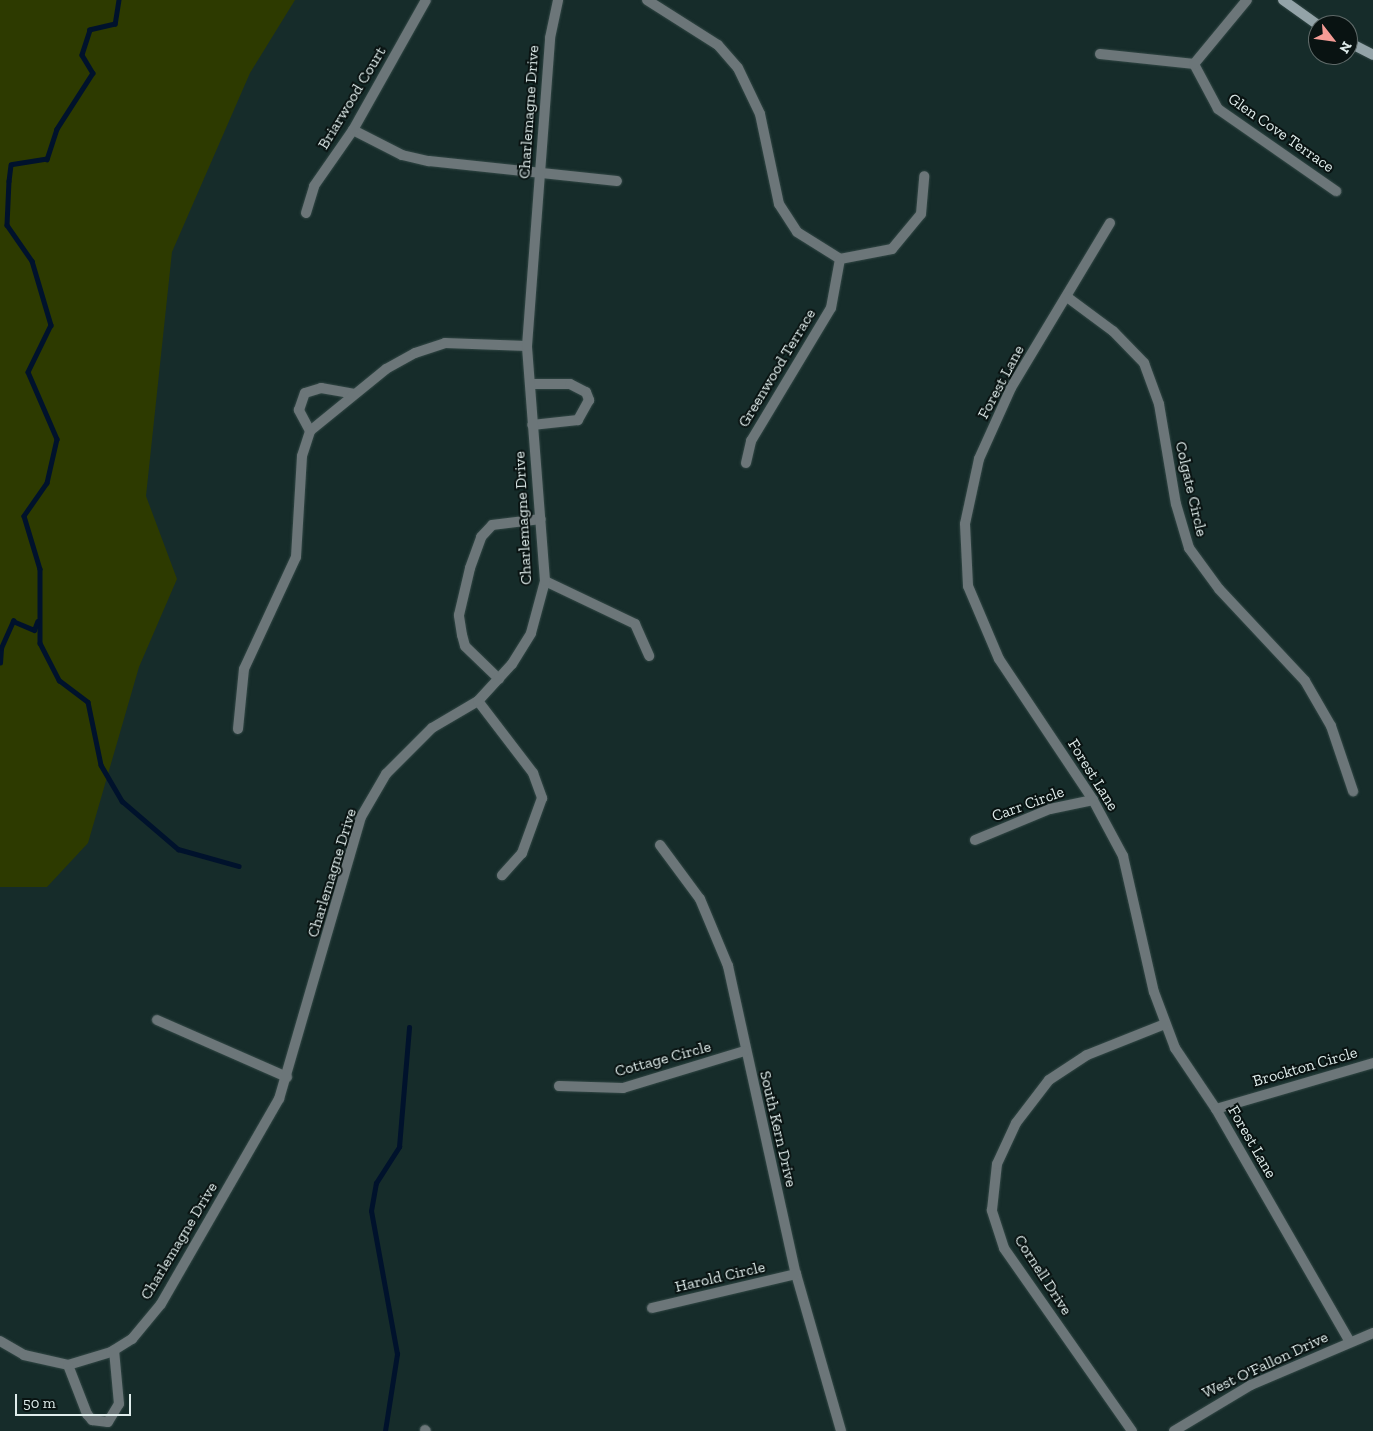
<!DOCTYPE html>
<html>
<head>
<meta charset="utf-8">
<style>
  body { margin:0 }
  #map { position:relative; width:1373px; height:1431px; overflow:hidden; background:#162c2a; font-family:"Zilla Slab",serif }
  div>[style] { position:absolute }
  .green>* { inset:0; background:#2d3a00 }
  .stream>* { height:4.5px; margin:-2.25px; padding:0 2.25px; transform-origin:2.25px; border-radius:2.25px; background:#00122c }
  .roads { filter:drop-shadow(0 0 1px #324745) drop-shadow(0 0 1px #324745) }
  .street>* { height:10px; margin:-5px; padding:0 5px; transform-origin:5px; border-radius:5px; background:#6c7679 }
  .secondary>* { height:10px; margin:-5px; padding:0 5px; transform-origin:5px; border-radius:5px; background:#93a3a8 }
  span { translate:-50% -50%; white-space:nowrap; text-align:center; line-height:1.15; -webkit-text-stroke:4px #091312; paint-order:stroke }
  .street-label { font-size:16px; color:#dfeceb }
  .north { position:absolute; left:1308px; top:15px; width:50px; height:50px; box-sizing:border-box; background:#091312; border:1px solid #5f6a69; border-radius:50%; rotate:120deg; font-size:14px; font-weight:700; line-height:20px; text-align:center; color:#dfeceb }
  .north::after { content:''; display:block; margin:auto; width:18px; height:22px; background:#f59c96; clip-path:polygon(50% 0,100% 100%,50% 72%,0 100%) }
  .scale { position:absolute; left:15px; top:1394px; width:116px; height:22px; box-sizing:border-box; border:2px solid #dfeceb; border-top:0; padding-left:6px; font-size:15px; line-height:18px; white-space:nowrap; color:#dfeceb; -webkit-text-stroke:4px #091312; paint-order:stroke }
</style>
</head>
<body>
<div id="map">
  <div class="green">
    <div style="clip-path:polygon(0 0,295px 0,250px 73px,172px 252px,146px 496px,177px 579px,139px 667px,88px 843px,47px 887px,0 887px)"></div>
  </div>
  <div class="stream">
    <div style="left:119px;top:0;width:24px;rotate:99deg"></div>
    <div style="left:115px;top:24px;width:26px;rotate:167deg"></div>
    <div style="left:90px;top:30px;width:26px;rotate:108deg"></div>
    <div style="left:82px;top:55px;width:21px;rotate:59deg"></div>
    <div style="left:93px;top:73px;width:67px;rotate:122.7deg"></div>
    <div style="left:57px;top:129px;width:32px;rotate:108deg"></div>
    <div style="left:47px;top:159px;width:36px;rotate:171deg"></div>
    <div style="left:11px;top:165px;width:16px;rotate:97deg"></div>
    <div style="left:9px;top:181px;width:44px;rotate:92.6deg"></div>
    <div style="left:7px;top:225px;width:44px;rotate:55.2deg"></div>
    <div style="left:32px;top:261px;width:67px;rotate:73.5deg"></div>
    <div style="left:51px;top:325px;width:52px;rotate:116.1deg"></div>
    <div style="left:28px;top:372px;width:73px;rotate:66.6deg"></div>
    <div style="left:57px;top:439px;width:45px;rotate:102.8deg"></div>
    <div style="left:47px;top:483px;width:40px;rotate:124.9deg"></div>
    <div style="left:24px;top:516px;width:55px;rotate:73.2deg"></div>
    <div style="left:40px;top:569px;width:74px;rotate:90deg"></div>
    <div style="left:40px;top:643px;width:42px;rotate:62.8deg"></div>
    <div style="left:59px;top:680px;width:36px;rotate:37deg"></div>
    <div style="left:88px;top:702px;width:64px;rotate:78.3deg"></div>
    <div style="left:101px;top:765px;width:42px;rotate:59.7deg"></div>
    <div style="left:122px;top:801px;width:74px;rotate:40.6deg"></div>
    <div style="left:178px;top:849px;width:63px;rotate:15.6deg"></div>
    <div style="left:0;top:663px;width:15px;rotate:-86deg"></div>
    <div style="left:1px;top:648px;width:30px;rotate:-66deg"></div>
    <div style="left:13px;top:621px;width:23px;rotate:23deg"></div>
    <div style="left:34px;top:630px;width:9px;rotate:-69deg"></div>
    <div style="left:385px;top:1431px;width:78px;rotate:-81.1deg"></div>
    <div style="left:397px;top:1354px;width:145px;rotate:-100.3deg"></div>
    <div style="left:371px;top:1211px;width:28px;rotate:-80deg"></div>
    <div style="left:376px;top:1183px;width:43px;rotate:-57.4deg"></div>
    <div style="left:399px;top:1147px;width:120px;rotate:-85.2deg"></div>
  </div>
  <div class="roads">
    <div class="street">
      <div style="left:647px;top:0;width:84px;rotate:32.4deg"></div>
      <div style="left:718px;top:45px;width:30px;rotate:49deg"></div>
      <div style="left:738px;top:68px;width:51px;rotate:64.4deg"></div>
      <div style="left:760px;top:114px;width:92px;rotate:78.1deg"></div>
      <div style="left:779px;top:204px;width:33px;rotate:57deg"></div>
      <div style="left:797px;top:232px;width:51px;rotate:32.1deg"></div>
      <div style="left:840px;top:259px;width:53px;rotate:-10.9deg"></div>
      <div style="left:892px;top:249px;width:45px;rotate:-50.4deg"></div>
      <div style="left:921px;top:214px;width:38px;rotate:-85deg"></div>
      <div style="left:1100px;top:54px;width:95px;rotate:6.1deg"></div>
      <div style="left:1194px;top:64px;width:51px;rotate:61.9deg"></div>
      <div style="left:1218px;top:109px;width:144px;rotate:34.8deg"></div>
      <div style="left:1194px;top:64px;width:83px;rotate:-50.4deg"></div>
      <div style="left:353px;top:130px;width:55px;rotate:27deg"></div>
      <div style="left:402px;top:155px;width:28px;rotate:13deg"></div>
      <div style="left:429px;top:161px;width:189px;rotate:6.1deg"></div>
      <div style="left:306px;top:213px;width:28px;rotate:-73deg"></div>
      <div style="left:314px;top:186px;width:68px;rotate:-55.1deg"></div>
      <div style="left:353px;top:130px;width:149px;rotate:-60.7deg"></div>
      <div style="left:1110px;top:223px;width:192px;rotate:121deg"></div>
      <div style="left:1011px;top:388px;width:78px;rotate:114.3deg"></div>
      <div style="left:979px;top:459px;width:66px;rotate:102.2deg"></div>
      <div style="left:965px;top:524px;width:62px;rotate:87.2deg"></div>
      <div style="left:968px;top:586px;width:79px;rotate:67deg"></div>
      <div style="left:999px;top:659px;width:169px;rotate:56.3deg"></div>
      <div style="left:1093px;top:800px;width:64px;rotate:61.8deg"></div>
      <div style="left:1123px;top:856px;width:139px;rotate:77.2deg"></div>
      <div style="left:1154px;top:992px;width:60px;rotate:69.4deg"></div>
      <div style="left:1175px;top:1048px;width:73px;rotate:56.1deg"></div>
      <div style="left:1216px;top:1109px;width:269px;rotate:60.1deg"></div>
      <div style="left:1067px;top:297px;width:57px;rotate:36.5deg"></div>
      <div style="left:1113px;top:331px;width:45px;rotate:45.9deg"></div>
      <div style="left:1144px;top:363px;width:44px;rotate:69.9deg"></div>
      <div style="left:1159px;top:404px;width:101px;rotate:80.4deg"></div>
      <div style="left:1176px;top:504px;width:46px;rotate:73.5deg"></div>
      <div style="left:1189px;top:548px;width:51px;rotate:53.8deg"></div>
      <div style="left:1219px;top:589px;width:126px;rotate:46.9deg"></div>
      <div style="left:1305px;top:681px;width:52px;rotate:60deg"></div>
      <div style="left:1331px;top:726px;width:69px;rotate:71.3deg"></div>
      <div style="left:530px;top:384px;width:40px"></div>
      <div style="left:570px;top:384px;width:18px;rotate:27deg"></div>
      <div style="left:586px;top:392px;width:9px;rotate:69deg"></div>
      <div style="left:589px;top:400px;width:23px;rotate:119deg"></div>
      <div style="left:578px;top:420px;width:46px;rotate:173.8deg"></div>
      <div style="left:310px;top:431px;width:24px;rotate:-118deg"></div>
      <div style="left:299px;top:410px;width:18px;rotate:-71deg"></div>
      <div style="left:305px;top:393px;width:17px;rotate:-17deg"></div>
      <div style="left:321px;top:388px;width:34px;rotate:10deg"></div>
      <div style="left:746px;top:463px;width:23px;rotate:-77deg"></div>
      <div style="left:751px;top:441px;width:155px;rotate:-59deg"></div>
      <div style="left:831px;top:308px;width:50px;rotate:-79.6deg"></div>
      <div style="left:545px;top:581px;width:100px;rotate:25.5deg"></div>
      <div style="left:635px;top:624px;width:35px;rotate:66deg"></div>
      <div style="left:499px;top:679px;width:47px;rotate:-135.9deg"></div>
      <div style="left:465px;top:646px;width:11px;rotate:-105deg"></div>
      <div style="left:462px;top:635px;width:20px;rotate:-99deg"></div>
      <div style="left:459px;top:615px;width:48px;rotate:-76.8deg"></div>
      <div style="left:470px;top:568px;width:33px;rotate:-70deg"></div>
      <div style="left:481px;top:537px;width:16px;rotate:-47deg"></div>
      <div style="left:492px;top:525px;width:49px;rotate:-7deg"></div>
      <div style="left:478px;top:701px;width:91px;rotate:52.6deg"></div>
      <div style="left:533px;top:773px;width:27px;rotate:70deg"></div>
      <div style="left:542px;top:798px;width:59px;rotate:110deg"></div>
      <div style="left:522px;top:853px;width:30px;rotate:132deg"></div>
      <div style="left:238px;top:729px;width:60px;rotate:-84.3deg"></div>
      <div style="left:244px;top:669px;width:123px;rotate:-65.1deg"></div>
      <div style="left:296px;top:557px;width:101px;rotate:-86.6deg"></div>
      <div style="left:302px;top:456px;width:26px;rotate:-72deg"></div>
      <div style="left:310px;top:431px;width:98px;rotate:-39.2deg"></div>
      <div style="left:386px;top:369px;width:33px;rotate:-29deg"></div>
      <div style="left:415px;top:353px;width:32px;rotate:-18deg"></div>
      <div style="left:445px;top:343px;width:82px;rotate:2.1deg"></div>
      <div style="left:975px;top:840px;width:81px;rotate:-22.5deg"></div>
      <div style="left:1050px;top:809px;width:44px;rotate:-11.8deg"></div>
      <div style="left:660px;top:845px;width:67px;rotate:53.5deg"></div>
      <div style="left:700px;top:899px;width:73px;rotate:67.3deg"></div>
      <div style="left:728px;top:966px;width:315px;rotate:77.6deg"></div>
      <div style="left:796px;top:1274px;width:163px;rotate:74deg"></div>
      <div style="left:157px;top:1020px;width:142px;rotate:23.7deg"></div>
      <div style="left:559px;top:1086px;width:64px;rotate:1.8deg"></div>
      <div style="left:623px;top:1088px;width:127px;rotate:-16.9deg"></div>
      <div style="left:1216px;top:1109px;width:164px;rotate:-16.3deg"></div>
      <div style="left:652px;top:1308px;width:148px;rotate:-13.3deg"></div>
      <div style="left:0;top:1341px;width:28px;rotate:30deg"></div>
      <div style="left:24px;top:1355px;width:45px;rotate:12.8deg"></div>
      <div style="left:68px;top:1365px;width:45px;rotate:-16.8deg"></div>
      <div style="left:111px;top:1352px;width:25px;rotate:-32deg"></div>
      <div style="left:132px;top:1339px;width:45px;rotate:-50.4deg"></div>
      <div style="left:161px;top:1304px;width:237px;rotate:-60.1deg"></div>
      <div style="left:279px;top:1099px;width:294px;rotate:-73.8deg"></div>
      <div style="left:361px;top:817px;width:50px;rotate:-59.8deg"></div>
      <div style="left:386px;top:774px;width:65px;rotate:-45deg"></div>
      <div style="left:432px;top:728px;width:53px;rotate:-30.4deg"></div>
      <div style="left:478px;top:701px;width:50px;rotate:-47.4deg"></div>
      <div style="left:512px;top:664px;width:36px;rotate:-58deg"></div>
      <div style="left:531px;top:633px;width:54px;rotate:-74.9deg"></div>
      <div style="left:545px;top:581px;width:236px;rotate:-94.4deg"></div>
      <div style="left:527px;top:346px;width:309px;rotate:-85.7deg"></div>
      <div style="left:550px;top:38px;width:39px;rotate:-78deg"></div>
      <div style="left:68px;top:1365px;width:53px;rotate:68.8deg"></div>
      <div style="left:87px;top:1414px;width:8px;rotate:50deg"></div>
      <div style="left:92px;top:1420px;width:16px;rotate:7deg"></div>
      <div style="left:108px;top:1422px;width:21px;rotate:-59deg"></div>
      <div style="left:119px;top:1404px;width:54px;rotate:-95.3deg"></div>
      <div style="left:425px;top:1430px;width:1px;rotate:45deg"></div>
      <div style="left:1132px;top:1431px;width:223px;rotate:-125deg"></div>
      <div style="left:1004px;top:1248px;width:40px;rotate:-108deg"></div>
      <div style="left:992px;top:1210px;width:46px;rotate:-83.8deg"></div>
      <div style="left:997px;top:1164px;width:45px;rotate:-65.1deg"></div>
      <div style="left:1016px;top:1123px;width:54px;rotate:-52.5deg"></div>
      <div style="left:1049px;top:1080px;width:45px;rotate:-33.3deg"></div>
      <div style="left:1087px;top:1055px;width:84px;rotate:-21.7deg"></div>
      <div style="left:1174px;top:1431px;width:90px;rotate:-30.9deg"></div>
      <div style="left:1251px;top:1385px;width:133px;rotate:-23.1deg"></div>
    </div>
    <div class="secondary">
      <div style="left:1283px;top:0;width:43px;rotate:35.5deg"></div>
      <div style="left:1348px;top:42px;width:28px;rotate:27deg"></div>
    </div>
  </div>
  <div class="street-label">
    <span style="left:352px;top:98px;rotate:-59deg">Briarwood Court</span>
    <span style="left:529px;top:112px;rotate:-86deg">Charlemagne Drive</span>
    <span style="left:1281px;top:133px;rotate:35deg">Glen Cove Terrace</span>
    <span style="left:777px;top:368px;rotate:-59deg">Greenwood Terrace</span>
    <span style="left:1001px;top:382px;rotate:-62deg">Forest Lane</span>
    <span style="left:1191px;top:489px;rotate:77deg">Colgate Circle</span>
    <span style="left:523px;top:518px;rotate:-93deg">Charlemagne Drive</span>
    <span style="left:1093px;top:775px;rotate:58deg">Forest Lane</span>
    <span style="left:1028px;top:804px;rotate:-20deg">Carr Circle</span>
    <span style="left:332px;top:873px;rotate:-73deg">Charlemagne Drive</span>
    <span style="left:663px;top:1059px;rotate:-15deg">Cottage Circle</span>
    <span style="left:1305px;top:1067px;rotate:-16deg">Brockton Circle</span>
    <span style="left:778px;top:1129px;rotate:77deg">South Kern Drive</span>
    <span style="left:1252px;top:1142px;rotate:60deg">Forest Lane</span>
    <span style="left:179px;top:1241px;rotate:-59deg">Charlemagne Drive</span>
    <span style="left:1043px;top:1275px;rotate:57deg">Cornell Drive</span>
    <span style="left:720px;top:1277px;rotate:-13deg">Harold Circle</span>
    <span style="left:1265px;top:1365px;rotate:-25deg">West O'Fallon Drive</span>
  </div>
  <div class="north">N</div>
  <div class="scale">50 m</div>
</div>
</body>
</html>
